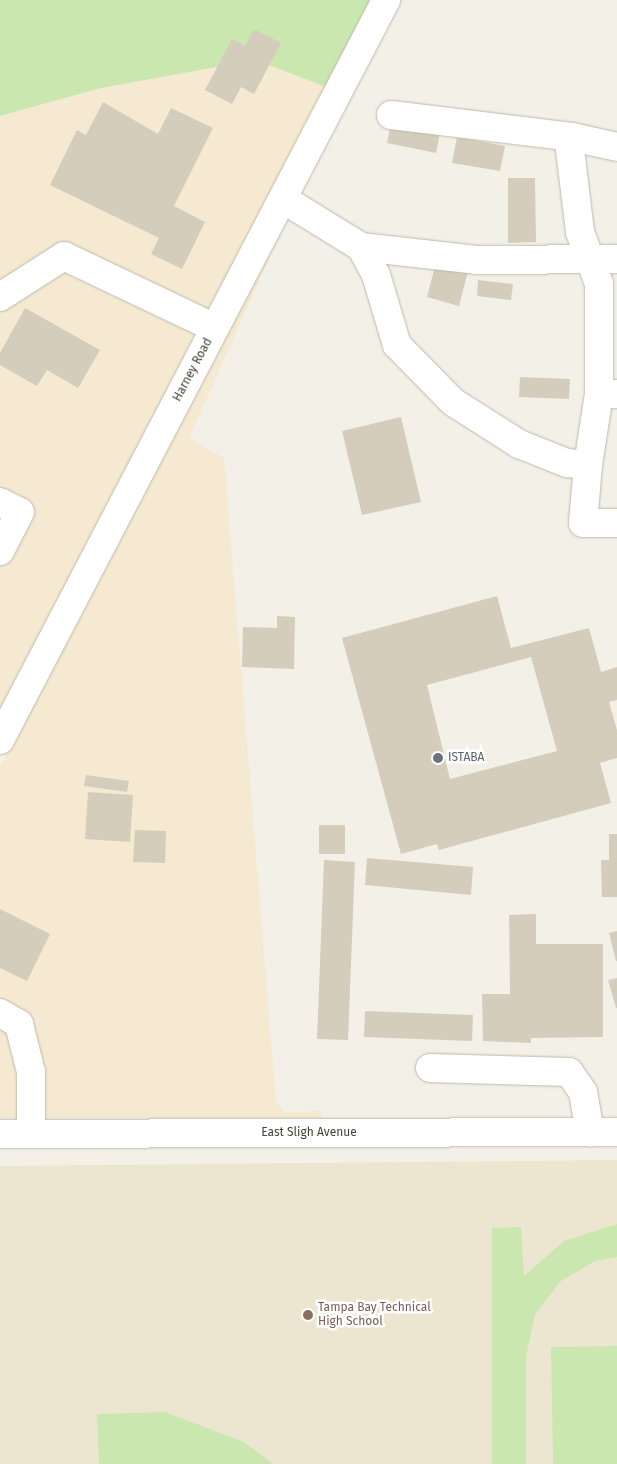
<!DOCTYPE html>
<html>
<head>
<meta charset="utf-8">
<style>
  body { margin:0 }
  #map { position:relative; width:617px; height:1464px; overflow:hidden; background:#f3f0e7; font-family:"Fira Sans",sans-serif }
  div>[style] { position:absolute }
  .commercial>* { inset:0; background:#f5e9d2 }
  .education>* { inset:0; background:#ece6d1 }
  .green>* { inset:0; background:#cae7b0 }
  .building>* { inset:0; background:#d4cdbc }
  .roads { filter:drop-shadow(0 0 1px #beb9aa) drop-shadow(0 0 1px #beb9aa) }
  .minor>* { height:28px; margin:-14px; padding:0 14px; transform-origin:14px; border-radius:14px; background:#fff }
  .dots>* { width:14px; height:14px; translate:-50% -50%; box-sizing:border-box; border:2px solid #fff; border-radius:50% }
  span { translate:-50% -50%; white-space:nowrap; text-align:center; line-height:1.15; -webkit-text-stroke:5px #fff; paint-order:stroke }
  .street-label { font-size:12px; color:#464136 }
  .worship-label { font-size:12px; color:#5b616d }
  .left { translate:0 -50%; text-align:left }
  .education-label { font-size:12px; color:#785e54 }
</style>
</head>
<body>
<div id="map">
  <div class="commercial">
    <div style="clip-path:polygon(256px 60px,326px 87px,0 712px,0 116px,101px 88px)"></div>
    <div style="clip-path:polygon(289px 214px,189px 438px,224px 458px,276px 1101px,284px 1112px,322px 1111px,322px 1118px,0 1118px,0 767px)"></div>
  </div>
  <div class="education">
    <div style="clip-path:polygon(617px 1160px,617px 1464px,0 1464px,0 1166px)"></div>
  </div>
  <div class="green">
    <div style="clip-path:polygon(0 0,372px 0,326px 87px,256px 60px,101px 88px,0 116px)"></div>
    <div style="clip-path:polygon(617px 1224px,617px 1257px,595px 1261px,561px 1281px,535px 1314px,526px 1357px,526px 1464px,492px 1464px,492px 1228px,521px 1227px,524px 1276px,564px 1241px)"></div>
    <div style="clip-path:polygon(617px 1346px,617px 1464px,553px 1464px,551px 1347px)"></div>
    <div style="clip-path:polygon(165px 1412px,244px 1442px,273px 1464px,99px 1464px,97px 1414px)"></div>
  </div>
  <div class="building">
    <div style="clip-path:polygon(254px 29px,281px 43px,254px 94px,241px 87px,232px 104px,205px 90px,232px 39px,245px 46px)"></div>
    <div style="clip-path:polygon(103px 102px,158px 134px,171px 108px,213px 128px,174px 206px,205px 222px,182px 269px,151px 254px,159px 238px,50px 185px,77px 130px,86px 135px)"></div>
    <div style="clip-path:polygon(392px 118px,441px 128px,436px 153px,387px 143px)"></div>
    <div style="clip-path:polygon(457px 137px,505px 146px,500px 171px,452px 163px)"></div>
    <div style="clip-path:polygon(508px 178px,535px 178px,536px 242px,508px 243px)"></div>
    <div style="clip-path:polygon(436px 262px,468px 271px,459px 306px,427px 297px)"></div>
    <div style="clip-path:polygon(478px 280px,513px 284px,511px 300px,477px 296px)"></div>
    <div style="clip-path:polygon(25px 308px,100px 350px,78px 388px,47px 370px,37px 386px,0 365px,0 353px)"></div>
    <div style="clip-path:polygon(520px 377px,570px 379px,569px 399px,519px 397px)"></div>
    <div style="clip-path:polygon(401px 417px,421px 502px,362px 515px,342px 431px)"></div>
    <div style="clip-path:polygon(evenodd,497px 596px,511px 648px,589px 628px,601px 672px,617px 667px,617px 700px,609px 702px,617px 730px,617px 758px,600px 763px,611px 803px,439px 850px,437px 844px,401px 854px,342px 638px,497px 596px,531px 657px,557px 751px,450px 779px,427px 685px,531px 657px)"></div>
    <div style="clip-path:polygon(277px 616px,295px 617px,294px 669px,242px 667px,243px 627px,277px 628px)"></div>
    <div style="clip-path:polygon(86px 775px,129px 781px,127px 792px,84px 786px)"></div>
    <div style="clip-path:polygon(88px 792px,133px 795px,130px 842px,85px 839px)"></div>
    <div style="clip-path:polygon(319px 825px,345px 825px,345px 854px,319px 854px)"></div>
    <div style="clip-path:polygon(135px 830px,166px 831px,165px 863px,133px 862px)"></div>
    <div style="clip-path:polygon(609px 834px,617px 834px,617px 897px,602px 897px,601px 860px,609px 860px)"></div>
    <div style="clip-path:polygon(367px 858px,473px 867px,471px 895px,365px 885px)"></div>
    <div style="clip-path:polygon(324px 860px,355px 862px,348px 1040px,317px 1039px)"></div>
    <div style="clip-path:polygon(0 909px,50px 934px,27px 981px,0 968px)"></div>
    <div style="clip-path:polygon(536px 914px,536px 944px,603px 944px,603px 1037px,531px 1038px,531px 1043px,483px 1041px,482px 994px,510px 994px,509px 915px)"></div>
    <div style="clip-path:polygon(617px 931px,617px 961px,616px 961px,609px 933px)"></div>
    <div style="clip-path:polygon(617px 978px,617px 1008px,616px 1008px,608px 980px)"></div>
    <div style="clip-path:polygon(365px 1011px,473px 1015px,472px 1041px,364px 1037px)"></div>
  </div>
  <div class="roads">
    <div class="minor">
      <div style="left:391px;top:115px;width:182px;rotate:6.9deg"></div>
      <div style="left:572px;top:137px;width:6px;rotate:121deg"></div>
      <div style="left:569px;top:142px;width:91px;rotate:83deg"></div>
      <div style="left:580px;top:232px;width:55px;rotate:69.9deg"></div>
      <div style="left:599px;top:284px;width:110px;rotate:90deg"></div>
      <div style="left:599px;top:394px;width:18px"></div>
      <div style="left:572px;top:137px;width:46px;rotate:12.5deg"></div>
      <div style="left:283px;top:199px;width:92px;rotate:31.6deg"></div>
      <div style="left:361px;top:247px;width:32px;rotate:62deg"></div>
      <div style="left:376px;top:275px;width:73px;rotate:73.3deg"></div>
      <div style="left:397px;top:345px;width:80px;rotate:45.5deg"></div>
      <div style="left:453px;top:402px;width:78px;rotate:32.5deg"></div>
      <div style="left:519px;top:444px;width:52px;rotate:21.6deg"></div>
      <div style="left:567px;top:463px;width:21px;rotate:5deg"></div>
      <div style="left:588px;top:465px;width:72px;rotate:-81.2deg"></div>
      <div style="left:361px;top:247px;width:116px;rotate:6.4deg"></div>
      <div style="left:476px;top:260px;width:141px;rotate:-0.4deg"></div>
      <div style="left:0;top:297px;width:76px;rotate:-32.6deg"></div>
      <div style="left:64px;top:256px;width:167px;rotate:25.5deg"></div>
      <div style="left:588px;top:465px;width:58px;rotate:94.9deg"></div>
      <div style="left:583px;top:523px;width:34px"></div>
      <div style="left:0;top:502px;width:22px;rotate:27deg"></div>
      <div style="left:20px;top:512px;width:44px;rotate:117.1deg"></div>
      <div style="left:0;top:740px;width:835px;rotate:-62.45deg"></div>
      <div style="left:0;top:1013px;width:22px;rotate:30deg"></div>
      <div style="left:19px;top:1024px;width:49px;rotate:76deg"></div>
      <div style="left:31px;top:1072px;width:62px;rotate:90deg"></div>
      <div style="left:430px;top:1068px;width:139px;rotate:1.6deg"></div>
      <div style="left:569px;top:1072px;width:24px;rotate:55deg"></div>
      <div style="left:583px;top:1092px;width:41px;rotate:80.1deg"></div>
      <div style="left:0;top:1134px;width:617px;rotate:-0.19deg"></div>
    </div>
  </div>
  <div class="dots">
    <div style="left:438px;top:758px;background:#6b7280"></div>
    <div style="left:308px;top:1315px;background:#8d6e63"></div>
  </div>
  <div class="street-label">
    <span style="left:193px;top:370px;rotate:-62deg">Harney Road</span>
    <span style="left:309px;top:1133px">East Sligh Avenue</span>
  </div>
  <div class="worship-label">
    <span class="left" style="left:448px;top:758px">ISTABA</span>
  </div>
  <div class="education-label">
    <span class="left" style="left:318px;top:1315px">Tampa Bay Technical<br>High School</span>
  </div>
</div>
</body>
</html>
